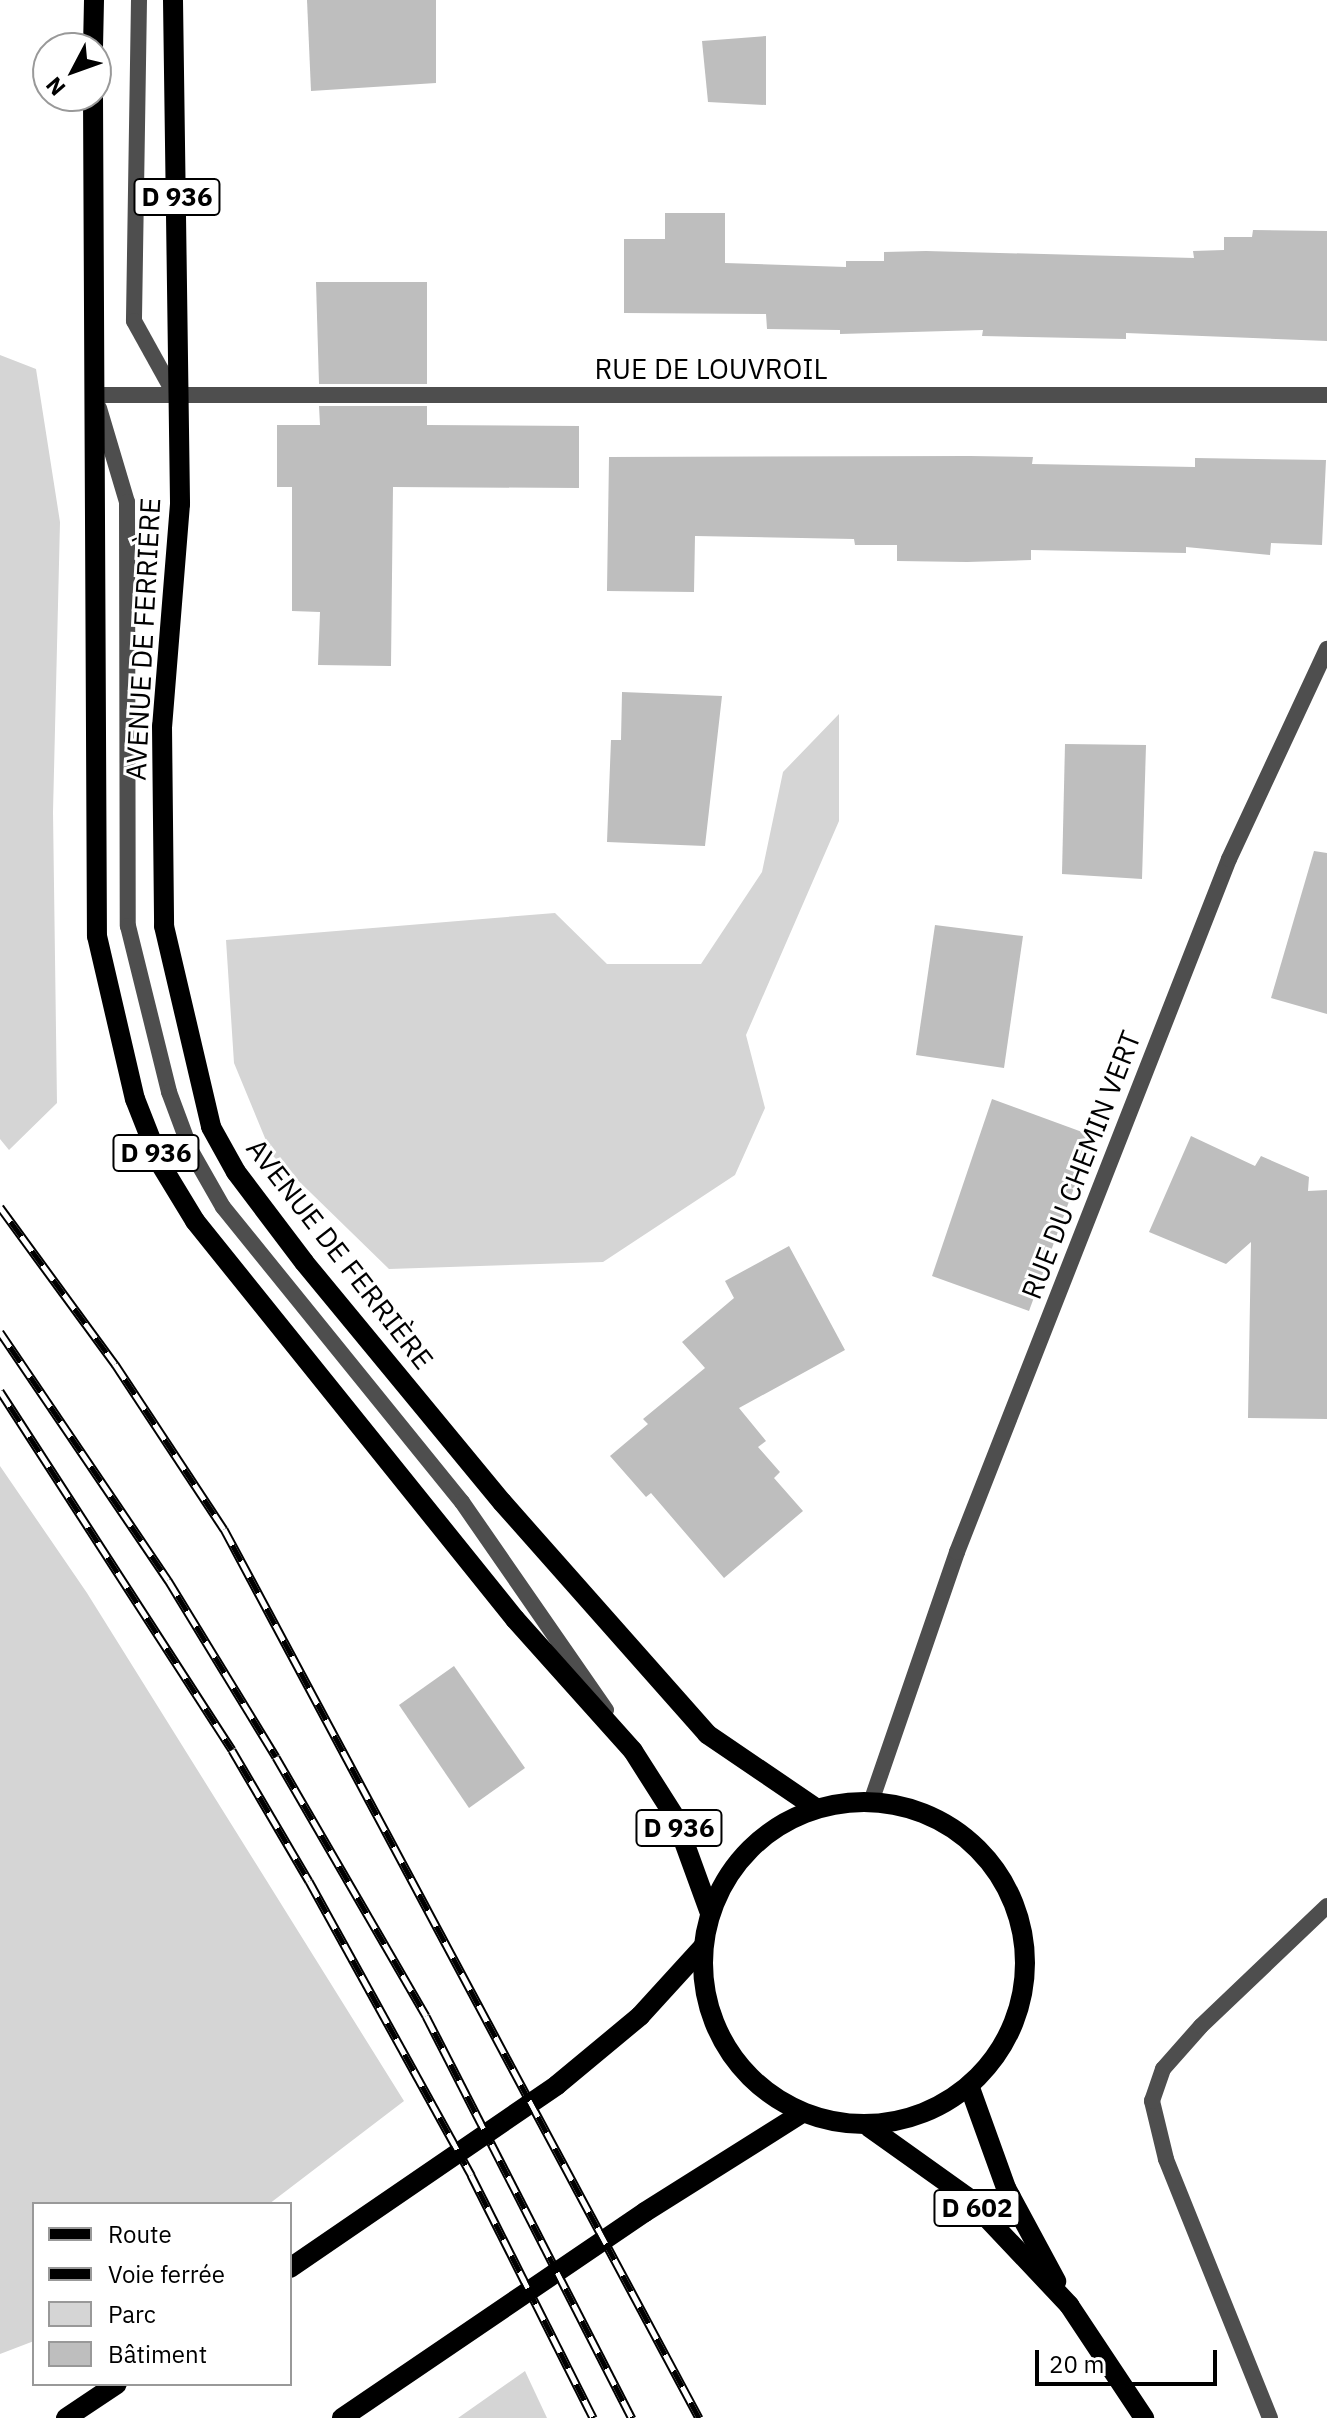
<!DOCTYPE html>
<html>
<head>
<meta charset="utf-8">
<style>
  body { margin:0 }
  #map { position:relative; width:1327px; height:2418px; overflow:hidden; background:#fff; font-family:"IBM Plex Sans",sans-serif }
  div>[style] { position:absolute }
  .green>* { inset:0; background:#d5d5d5 }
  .building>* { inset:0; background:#bebebe }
  .service>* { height:16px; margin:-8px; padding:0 8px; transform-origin:8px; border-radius:8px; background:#4e4e4e }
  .minor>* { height:16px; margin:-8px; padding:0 8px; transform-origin:8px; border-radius:8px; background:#4e4e4e }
  .primary>* { height:20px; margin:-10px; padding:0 10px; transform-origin:10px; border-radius:10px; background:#000 }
  .primary>.ring { margin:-10px; padding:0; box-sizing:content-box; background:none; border:20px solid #000; border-radius:50% }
  .rail>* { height:9px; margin-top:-4.5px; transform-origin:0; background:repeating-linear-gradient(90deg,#fff 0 18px,#000 0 36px); box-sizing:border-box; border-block:2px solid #000 }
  span { translate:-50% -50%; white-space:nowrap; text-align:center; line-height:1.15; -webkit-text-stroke:6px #fff; paint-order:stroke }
  .shield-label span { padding:2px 6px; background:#fff; border:2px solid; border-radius:6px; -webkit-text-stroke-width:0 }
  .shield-label { font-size:26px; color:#000; font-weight:700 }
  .street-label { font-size:28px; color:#000 }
  .legend { position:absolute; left:32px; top:2202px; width:260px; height:184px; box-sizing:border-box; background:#fff; border:2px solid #999; margin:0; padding:10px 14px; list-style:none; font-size:24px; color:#000 }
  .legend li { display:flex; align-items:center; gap:16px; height:40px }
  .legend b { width:40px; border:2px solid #999 }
  .north { position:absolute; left:32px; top:32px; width:80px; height:80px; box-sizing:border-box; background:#fff; border:2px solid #999; border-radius:50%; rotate:229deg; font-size:22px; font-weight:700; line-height:32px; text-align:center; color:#000 }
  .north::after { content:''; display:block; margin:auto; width:28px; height:36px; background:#000; clip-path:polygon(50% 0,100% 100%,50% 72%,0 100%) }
  .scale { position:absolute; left:1035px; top:2350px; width:182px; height:36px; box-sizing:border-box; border:4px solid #000; border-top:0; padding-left:10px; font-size:24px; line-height:28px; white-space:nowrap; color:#000; -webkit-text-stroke:6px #fff; paint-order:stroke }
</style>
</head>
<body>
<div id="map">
  <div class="green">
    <div style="clip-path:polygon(0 355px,36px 369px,60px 522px,53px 812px,57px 1103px,9px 1150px,0 1139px)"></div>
    <div style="clip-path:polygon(839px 714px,839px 821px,746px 1035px,765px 1108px,735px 1175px,603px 1262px,389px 1269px,272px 1155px,234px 1063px,226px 940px,555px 913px,607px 964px,701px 964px,762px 872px,783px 772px)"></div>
    <div style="clip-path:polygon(0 1466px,87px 1593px,404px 2101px,269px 2204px,34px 2204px,34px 2341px,0 2354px)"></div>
    <div style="clip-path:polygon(525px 2371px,547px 2418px,458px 2418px)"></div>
  </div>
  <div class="building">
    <div style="clip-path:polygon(307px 0,436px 0,436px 83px,311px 91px)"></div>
    <div style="clip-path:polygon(766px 36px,766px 105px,708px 102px,702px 41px)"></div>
    <div style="clip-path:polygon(665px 213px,725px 213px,725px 263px,846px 267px,846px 261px,884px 261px,884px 252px,926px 251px,1194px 258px,1193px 251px,1224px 250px,1224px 237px,1252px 237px,1253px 230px,1327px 231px,1327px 341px,1126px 333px,1126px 339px,982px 336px,983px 330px,840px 334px,840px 330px,767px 329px,766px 314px,624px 313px,624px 239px,665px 239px)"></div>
    <div style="clip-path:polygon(316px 282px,427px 282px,427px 384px,319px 384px)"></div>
    <div style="clip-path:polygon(319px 406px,427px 406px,427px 425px,579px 426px,579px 488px,393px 487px,391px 666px,318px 665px,320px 612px,292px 611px,292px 487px,277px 487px,277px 425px,320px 425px)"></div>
    <div style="clip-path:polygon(970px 456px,1033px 457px,1032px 464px,1195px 467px,1195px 458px,1326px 460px,1322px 545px,1271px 543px,1270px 555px,1186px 547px,1186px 553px,1031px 550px,1031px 560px,967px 562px,897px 561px,897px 545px,855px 545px,854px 539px,695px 536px,694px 592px,607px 591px,609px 457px)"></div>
    <div style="clip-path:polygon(622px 692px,722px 696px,705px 846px,607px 842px,611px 740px,621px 740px)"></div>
    <div style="clip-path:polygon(1065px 744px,1146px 745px,1142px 879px,1062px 874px)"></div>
    <div style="clip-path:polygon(1314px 851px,1327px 853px,1327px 1014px,1271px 998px)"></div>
    <div style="clip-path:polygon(935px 925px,1023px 936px,1004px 1068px,916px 1055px)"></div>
    <div style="clip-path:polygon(992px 1099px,1093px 1136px,1029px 1311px,932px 1276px)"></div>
    <div style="clip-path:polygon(1191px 1136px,1255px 1166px,1261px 1156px,1309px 1177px,1308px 1191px,1327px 1190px,1327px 1419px,1248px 1418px,1251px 1242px,1226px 1264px,1149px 1232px)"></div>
    <div style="clip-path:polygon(789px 1246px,845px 1350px,739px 1408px,766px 1441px,758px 1447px,780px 1472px,774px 1478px,803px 1511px,724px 1578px,651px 1493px,646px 1497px,610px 1456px,648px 1424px,643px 1419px,705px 1368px,682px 1342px,734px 1298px,725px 1281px)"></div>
    <div style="clip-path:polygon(454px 1666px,525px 1768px,469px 1808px,399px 1705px)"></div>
  </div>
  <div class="service">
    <div style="left:139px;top:0;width:321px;rotate:90.9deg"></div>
    <div style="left:134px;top:321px;width:85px;rotate:61deg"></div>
    <div style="left:99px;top:408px;width:98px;rotate:73.4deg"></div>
    <div style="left:127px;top:502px;width:424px;rotate:89.9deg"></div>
    <div style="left:128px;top:926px;width:171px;rotate:76.1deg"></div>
    <div style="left:169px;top:1092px;width:63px;rotate:69.6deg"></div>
    <div style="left:191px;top:1151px;width:64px;rotate:60.3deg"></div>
    <div style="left:223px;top:1207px;width:380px;rotate:51deg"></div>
    <div style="left:462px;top:1502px;width:253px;rotate:55.3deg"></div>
    <div style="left:1270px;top:2418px;width:279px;rotate:-111.9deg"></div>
    <div style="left:1166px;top:2159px;width:60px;rotate:-103.6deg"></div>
    <div style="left:1152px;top:2101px;width:34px;rotate:-71deg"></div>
    <div style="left:1163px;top:2069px;width:57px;rotate:-48.5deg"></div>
    <div style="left:1201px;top:2026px;width:174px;rotate:-43.6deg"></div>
  </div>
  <div class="minor">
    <div style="left:95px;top:395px;width:1232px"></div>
    <div style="left:873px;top:1796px;width:258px;rotate:-71deg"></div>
    <div style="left:957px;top:1552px;width:744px;rotate:-68.57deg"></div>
    <div style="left:1229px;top:859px;width:232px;rotate:-65deg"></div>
  </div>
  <div class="primary">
    <div style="left:173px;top:0;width:504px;rotate:89.2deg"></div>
    <div style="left:180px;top:504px;width:223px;rotate:94.6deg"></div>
    <div style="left:162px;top:726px;width:200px;rotate:89.4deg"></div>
    <div style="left:164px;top:926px;width:206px;rotate:76.8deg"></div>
    <div style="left:211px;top:1127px;width:51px;rotate:60.9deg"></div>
    <div style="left:236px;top:1172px;width:113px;rotate:52.9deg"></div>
    <div style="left:304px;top:1262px;width:311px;rotate:50.5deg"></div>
    <div style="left:502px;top:1502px;width:310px;rotate:48.5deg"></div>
    <div style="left:707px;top:1734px;width:132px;rotate:34.2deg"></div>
    <div style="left:93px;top:48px;width:48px;rotate:-88.8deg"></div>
    <div style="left:93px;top:96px;width:840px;rotate:89.73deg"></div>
    <div style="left:97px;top:936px;width:167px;rotate:76.9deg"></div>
    <div style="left:135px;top:1099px;width:71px;rotate:68.5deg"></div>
    <div style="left:161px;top:1165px;width:66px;rotate:58.7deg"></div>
    <div style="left:195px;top:1221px;width:511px;rotate:51.2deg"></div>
    <div style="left:515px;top:1619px;width:177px;rotate:48.2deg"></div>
    <div style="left:633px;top:1751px;width:78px;rotate:57.5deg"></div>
    <div style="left:675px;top:1817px;width:102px;rotate:70deg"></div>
    <div class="ring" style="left:703px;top:1802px;width:302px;height:302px"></div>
    <div style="left:970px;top:2088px;width:106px;rotate:70.2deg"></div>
    <div style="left:1006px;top:2188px;width:106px;rotate:61.7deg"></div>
    <div style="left:869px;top:2127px;width:120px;rotate:35.5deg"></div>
    <div style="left:967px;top:2197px;width:149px;rotate:46.6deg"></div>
    <div style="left:1069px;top:2305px;width:136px;rotate:56.4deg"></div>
    <div style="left:290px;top:2268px;width:324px;rotate:-34.4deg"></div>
    <div style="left:557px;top:2085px;width:108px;rotate:-39.7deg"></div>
    <div style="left:640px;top:2016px;width:93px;rotate:-47.6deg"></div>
    <div style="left:66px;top:2418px;width:61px;rotate:-33.7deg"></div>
    <div style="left:342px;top:2418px;width:366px;rotate:-34.2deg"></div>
    <div style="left:645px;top:2212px;width:186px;rotate:-32.2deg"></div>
  </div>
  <div class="rail">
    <div style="left:0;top:1207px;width:195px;rotate:53.8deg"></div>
    <div style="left:115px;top:1364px;width:198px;rotate:56.6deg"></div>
    <div style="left:224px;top:1529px;width:1008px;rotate:61.88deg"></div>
    <div style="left:0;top:1332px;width:300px;rotate:55.9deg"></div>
    <div style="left:168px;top:1580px;width:207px;rotate:58.6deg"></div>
    <div style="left:276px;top:1757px;width:299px;rotate:59.9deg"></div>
    <div style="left:426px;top:2016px;width:452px;rotate:62.9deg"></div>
    <div style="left:0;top:1391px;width:427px;rotate:57.1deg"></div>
    <div style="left:232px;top:1750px;width:152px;rotate:59.6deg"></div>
    <div style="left:309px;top:1881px;width:336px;rotate:61.1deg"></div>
    <div style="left:471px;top:2175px;width:272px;rotate:63.3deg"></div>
  </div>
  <div class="shield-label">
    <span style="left:177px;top:197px">D 936</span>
    <span style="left:156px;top:1153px">D 936</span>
    <span style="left:679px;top:1828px">D 936</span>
    <span style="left:977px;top:2208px">D 602</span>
  </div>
  <div class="street-label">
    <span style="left:711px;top:369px">RUE DE LOUVROIL</span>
    <span style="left:143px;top:639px;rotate:-87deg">AVENUE DE FERRIÈRE</span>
    <span style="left:1081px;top:1165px;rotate:-69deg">RUE DU CHEMIN VERT</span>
    <span style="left:340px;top:1254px;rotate:52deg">AVENUE DE FERRIÈRE</span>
  </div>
  <ul class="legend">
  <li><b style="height:10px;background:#000"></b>Route</li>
  <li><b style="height:10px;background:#000"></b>Voie ferrée</li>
  <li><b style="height:22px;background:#d5d5d5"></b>Parc</li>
  <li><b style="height:22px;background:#bebebe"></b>Bâtiment</li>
  </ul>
  <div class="north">N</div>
  <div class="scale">20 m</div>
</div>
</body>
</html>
